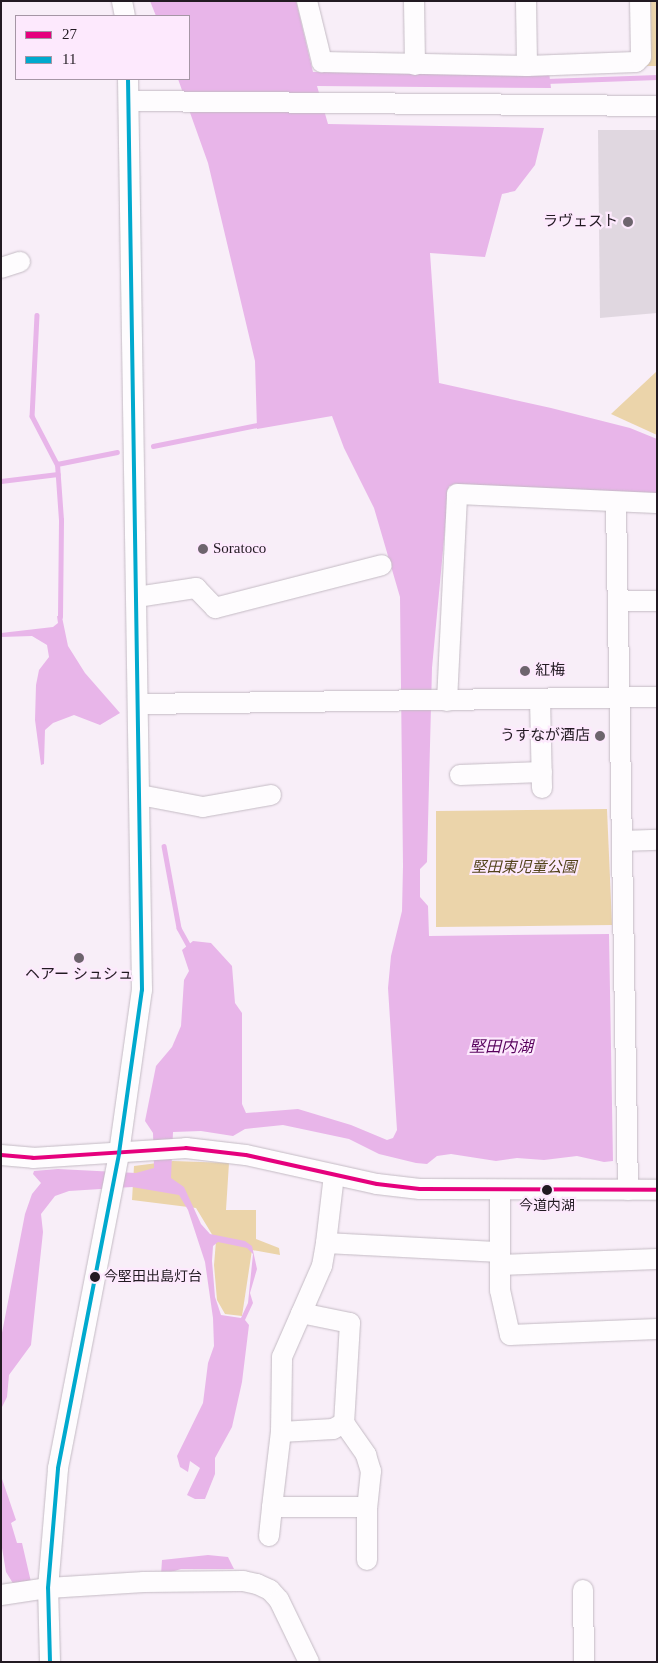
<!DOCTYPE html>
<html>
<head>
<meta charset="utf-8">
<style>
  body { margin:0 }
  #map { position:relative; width:658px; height:1663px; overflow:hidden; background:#f8eef8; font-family:"Times New Roman","Noto Sans JP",serif }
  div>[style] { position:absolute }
  .green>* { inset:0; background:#ebd4aa }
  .water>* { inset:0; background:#e8b5e9 }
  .stream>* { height:4.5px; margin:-2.25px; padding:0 2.25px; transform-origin:2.25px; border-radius:2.25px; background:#e8b5e9 }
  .building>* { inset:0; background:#e0d7e0 }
  .roads { filter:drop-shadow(0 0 1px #c4bbc4) drop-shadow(0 0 1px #c4bbc4) }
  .minor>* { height:20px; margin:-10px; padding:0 10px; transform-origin:10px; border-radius:10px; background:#fefcfe }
  .bus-1>* { height:4px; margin:-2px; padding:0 2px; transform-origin:2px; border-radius:2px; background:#e5007d }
  .bus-2>* { height:4px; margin:-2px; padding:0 2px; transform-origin:2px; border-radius:2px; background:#00a9ce }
  .dots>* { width:14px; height:14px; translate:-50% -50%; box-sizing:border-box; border:2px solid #fde9fd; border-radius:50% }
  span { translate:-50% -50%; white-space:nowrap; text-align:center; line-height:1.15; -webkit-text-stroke:4.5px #fde9fd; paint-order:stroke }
  .bus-label { font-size:14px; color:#221a22 }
  .left { translate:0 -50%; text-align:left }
  .poi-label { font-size:15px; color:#221a22 }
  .right { translate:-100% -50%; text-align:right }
  .park-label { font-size:15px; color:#52431b; font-style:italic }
  .water-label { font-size:16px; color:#58025d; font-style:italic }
  .frame { position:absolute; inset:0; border:2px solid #221a22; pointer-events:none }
  .legend { position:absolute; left:15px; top:15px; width:175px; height:65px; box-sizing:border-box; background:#fde9fd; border:1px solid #a596a5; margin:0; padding:6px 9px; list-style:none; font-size:15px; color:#221a22 }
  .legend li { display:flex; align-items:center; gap:10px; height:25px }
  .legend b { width:25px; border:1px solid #a596a5 }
</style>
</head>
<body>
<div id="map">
  <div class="green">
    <div style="clip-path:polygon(645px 1px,657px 1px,657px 66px,645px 66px)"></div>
    <div style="clip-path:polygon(657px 371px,657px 435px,611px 414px)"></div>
    <div style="clip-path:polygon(607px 809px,612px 925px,436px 927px,436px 811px)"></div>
    <div style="clip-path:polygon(173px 1161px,229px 1163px,226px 1210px,256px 1210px,256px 1239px,279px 1248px,280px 1255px,252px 1250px,242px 1316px,225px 1314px,217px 1300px,214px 1265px,216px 1241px,196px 1208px,132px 1200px,134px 1166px)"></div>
  </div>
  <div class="water">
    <div style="clip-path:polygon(evenodd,150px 1px,296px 1px,313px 72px,549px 72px,551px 88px,317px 86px,328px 124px,544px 128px,535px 165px,515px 191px,502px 194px,485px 257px,430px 253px,439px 383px,551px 408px,630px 428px,657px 439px,657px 496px,449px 486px,432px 668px,427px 862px,420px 869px,420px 897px,428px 906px,429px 936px,609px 934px,613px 1161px,604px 1162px,577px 1156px,544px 1160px,517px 1158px,496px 1161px,451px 1154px,437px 1156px,427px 1164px,416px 1163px,379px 1154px,349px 1139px,283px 1125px,245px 1129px,233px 1136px,201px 1131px,173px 1132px,171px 1178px,184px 1187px,201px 1224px,210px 1234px,245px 1241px,252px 1246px,257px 1269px,250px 1293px,253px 1303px,245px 1320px,249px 1325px,242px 1382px,232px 1427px,215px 1458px,215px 1474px,205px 1499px,195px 1499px,187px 1495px,200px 1468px,190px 1461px,188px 1472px,180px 1467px,177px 1456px,203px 1403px,208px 1363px,214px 1346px,213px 1318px,205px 1262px,188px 1210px,179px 1195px,132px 1187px,69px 1191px,55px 1196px,41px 1214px,43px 1232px,31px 1345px,9px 1375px,7px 1397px,1px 1409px,1px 1338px,25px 1214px,32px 1194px,41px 1183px,33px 1174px,34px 1171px,58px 1169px,136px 1173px,154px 1168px,153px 1133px,145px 1121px,156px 1066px,172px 1047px,181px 1026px,184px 980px,189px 971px,182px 950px,193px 941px,211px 943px,232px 966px,235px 1003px,242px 1013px,242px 1104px,246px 1113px,298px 1109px,351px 1125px,387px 1140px,393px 1138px,397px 1130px,388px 988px,391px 956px,402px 911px,403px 866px,400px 597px,374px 508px,344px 448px,332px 416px,257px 429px,255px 361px,208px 163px,178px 79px,189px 79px,189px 16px,156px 16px,150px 1px,218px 1242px,247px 1248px,253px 1254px,248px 1303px,241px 1318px,221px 1315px,215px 1297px,212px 1261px,213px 1246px,218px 1242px)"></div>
    <div style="clip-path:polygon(57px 616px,62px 617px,68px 646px,85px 673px,120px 713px,100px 725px,74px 715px,53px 723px,45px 730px,44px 764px,41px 765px,35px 720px,36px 685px,39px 670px,49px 657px,47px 645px,32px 636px,1px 637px,1px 633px,53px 627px,58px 623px)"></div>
    <div style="clip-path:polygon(1px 1476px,16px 1520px,11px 1523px,17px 1543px,22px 1543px,31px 1582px,14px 1585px,6px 1572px,1px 1542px)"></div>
    <div style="clip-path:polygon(208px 1555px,228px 1557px,234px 1569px,181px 1569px,161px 1575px,162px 1560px)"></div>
  </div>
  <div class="stream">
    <div style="left:546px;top:81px;width:111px;rotate:-2.1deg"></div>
    <div style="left:37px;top:315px;width:101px;rotate:92.8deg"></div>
    <div style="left:32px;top:416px;width:54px;rotate:62.5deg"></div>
    <div style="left:153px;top:446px;width:106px;rotate:-11.4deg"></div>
    <div style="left:1px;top:481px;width:57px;rotate:-7deg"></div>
    <div style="left:60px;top:617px;width:97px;rotate:-89.4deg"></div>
    <div style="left:61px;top:520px;width:56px;rotate:-94.1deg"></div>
    <div style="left:57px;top:464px;width:61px;rotate:-11.3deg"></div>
    <div style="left:164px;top:846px;width:83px;rotate:79.6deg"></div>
    <div style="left:179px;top:928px;width:25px;rotate:61deg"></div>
  </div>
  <div class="building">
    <div style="clip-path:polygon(598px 130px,657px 130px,657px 313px,600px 318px)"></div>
  </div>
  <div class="roads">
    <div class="minor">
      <div style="left:122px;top:1px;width:15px;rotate:79deg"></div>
      <div style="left:307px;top:1px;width:63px;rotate:76.2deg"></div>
      <div style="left:322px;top:62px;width:205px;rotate:1.1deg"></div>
      <div style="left:527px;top:66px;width:109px;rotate:-2.1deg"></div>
      <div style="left:636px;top:62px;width:7px;rotate:-45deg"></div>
      <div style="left:641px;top:57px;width:56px;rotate:-91deg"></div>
      <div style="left:414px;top:1px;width:64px;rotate:89.1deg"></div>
      <div style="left:526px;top:1px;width:65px;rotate:89.1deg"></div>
      <div style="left:129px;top:101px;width:528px;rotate:0.54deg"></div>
      <div style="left:1px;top:268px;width:20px;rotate:-18deg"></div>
      <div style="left:616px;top:503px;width:687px;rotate:89deg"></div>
      <div style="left:137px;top:597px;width:60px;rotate:-8.7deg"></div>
      <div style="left:196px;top:588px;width:28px;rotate:46deg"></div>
      <div style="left:215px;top:608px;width:172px;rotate:-14.4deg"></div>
      <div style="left:618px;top:601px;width:39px"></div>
      <div style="left:540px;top:699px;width:89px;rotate:88.7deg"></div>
      <div style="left:447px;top:701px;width:207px;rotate:-87.2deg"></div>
      <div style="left:457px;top:494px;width:200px;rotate:2.6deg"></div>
      <div style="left:139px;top:704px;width:518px;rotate:-0.77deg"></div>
      <div style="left:460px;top:775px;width:82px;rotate:-2.1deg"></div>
      <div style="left:140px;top:795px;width:64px;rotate:10.8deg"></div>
      <div style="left:203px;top:807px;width:69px;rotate:-10deg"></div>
      <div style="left:623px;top:841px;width:34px;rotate:-2deg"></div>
      <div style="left:1px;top:1155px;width:32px;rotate:5deg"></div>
      <div style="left:33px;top:1158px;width:153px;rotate:-3.7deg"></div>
      <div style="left:186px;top:1148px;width:60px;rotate:6.7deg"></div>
      <div style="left:246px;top:1155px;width:134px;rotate:12.5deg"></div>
      <div style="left:377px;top:1184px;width:43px;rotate:6.6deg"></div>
      <div style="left:420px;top:1189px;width:237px;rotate:0.2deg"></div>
      <div style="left:334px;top:1175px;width:68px;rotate:96.7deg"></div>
      <div style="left:326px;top:1243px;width:174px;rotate:3deg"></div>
      <div style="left:500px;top:1191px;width:99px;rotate:90deg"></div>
      <div style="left:500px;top:1290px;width:46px;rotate:77.5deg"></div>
      <div style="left:510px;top:1335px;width:147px;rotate:-2.3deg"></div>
      <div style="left:500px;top:1265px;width:157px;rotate:-2.2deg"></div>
      <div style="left:301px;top:1313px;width:50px;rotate:11.5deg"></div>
      <div style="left:350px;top:1323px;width:100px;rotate:93.4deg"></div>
      <div style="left:344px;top:1423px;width:39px;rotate:55deg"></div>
      <div style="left:366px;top:1455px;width:17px;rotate:73deg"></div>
      <div style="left:371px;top:1471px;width:36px;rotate:96deg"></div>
      <div style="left:367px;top:1507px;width:53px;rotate:90deg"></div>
      <div style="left:281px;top:1432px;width:52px;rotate:-3.3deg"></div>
      <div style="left:333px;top:1429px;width:13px;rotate:-29deg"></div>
      <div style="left:272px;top:1507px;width:76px;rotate:-83.2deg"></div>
      <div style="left:281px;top:1432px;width:75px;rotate:-89.2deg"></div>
      <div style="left:282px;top:1357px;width:99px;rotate:-66.3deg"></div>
      <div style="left:322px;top:1266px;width:23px;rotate:-80deg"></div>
      <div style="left:269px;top:1536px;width:29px;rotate:-84deg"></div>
      <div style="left:272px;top:1507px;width:95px"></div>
      <div style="left:583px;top:1590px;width:72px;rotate:89.2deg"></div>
      <div style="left:1px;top:1595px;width:48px;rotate:-8.5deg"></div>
      <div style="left:48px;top:1588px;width:96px;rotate:-3.6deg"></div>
      <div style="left:144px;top:1582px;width:99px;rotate:-0.6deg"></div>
      <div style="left:243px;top:1581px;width:14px;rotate:12deg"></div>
      <div style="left:257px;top:1584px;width:14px;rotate:25deg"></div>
      <div style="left:270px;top:1590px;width:13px;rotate:48deg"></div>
      <div style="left:279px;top:1600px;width:69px;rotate:64.2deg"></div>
      <div style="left:50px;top:1662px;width:74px;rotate:-91.5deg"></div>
      <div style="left:48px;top:1588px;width:120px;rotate:-85.2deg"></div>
      <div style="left:58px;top:1468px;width:321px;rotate:-79deg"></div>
      <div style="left:119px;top:1153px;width:165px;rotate:-82deg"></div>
      <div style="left:142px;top:990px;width:911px;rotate:-90.88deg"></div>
    </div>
  </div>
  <div class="bus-1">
    <div style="left:1px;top:1155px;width:32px;rotate:5deg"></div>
    <div style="left:33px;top:1158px;width:153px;rotate:-3.7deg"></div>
    <div style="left:186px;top:1148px;width:60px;rotate:6.7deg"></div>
    <div style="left:246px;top:1155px;width:134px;rotate:12.5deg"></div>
    <div style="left:377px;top:1184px;width:43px;rotate:6.6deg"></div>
    <div style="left:420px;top:1189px;width:237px;rotate:0.2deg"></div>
  </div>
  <div class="bus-2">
    <div style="left:50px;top:1662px;width:74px;rotate:-91.5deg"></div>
    <div style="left:48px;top:1588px;width:120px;rotate:-85.2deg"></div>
    <div style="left:58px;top:1468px;width:321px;rotate:-79deg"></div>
    <div style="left:119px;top:1153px;width:165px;rotate:-82deg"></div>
    <div style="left:142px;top:990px;width:911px;rotate:-90.88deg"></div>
  </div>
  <div class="dots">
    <div style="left:628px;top:222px;background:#6d646d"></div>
    <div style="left:203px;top:549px;background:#6d646d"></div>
    <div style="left:525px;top:671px;background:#6d646d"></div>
    <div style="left:600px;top:736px;background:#6d646d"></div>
    <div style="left:79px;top:958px;background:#6d646d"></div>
    <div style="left:547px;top:1190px;background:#221a22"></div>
    <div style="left:95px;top:1277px;background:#221a22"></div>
  </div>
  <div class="bus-label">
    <span style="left:547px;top:1206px">今道内湖</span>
    <span class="left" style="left:104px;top:1277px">今堅田出島灯台</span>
  </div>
  <div class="poi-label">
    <span class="right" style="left:618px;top:222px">ラヴェスト</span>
    <span class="left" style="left:213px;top:549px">Soratoco</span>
    <span class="left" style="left:535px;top:671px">紅梅</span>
    <span class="right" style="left:590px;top:736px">うすなが酒店</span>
    <span style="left:79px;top:975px">ヘアー シュシュ</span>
  </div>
  <div class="park-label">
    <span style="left:524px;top:868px">堅田東児童公園</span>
  </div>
  <div class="water-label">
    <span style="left:501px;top:1047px">堅田内湖</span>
  </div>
  <div class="frame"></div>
  <ul class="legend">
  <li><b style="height:6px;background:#e5007d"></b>27</li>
  <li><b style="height:6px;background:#00a9ce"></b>11</li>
  </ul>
</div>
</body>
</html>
